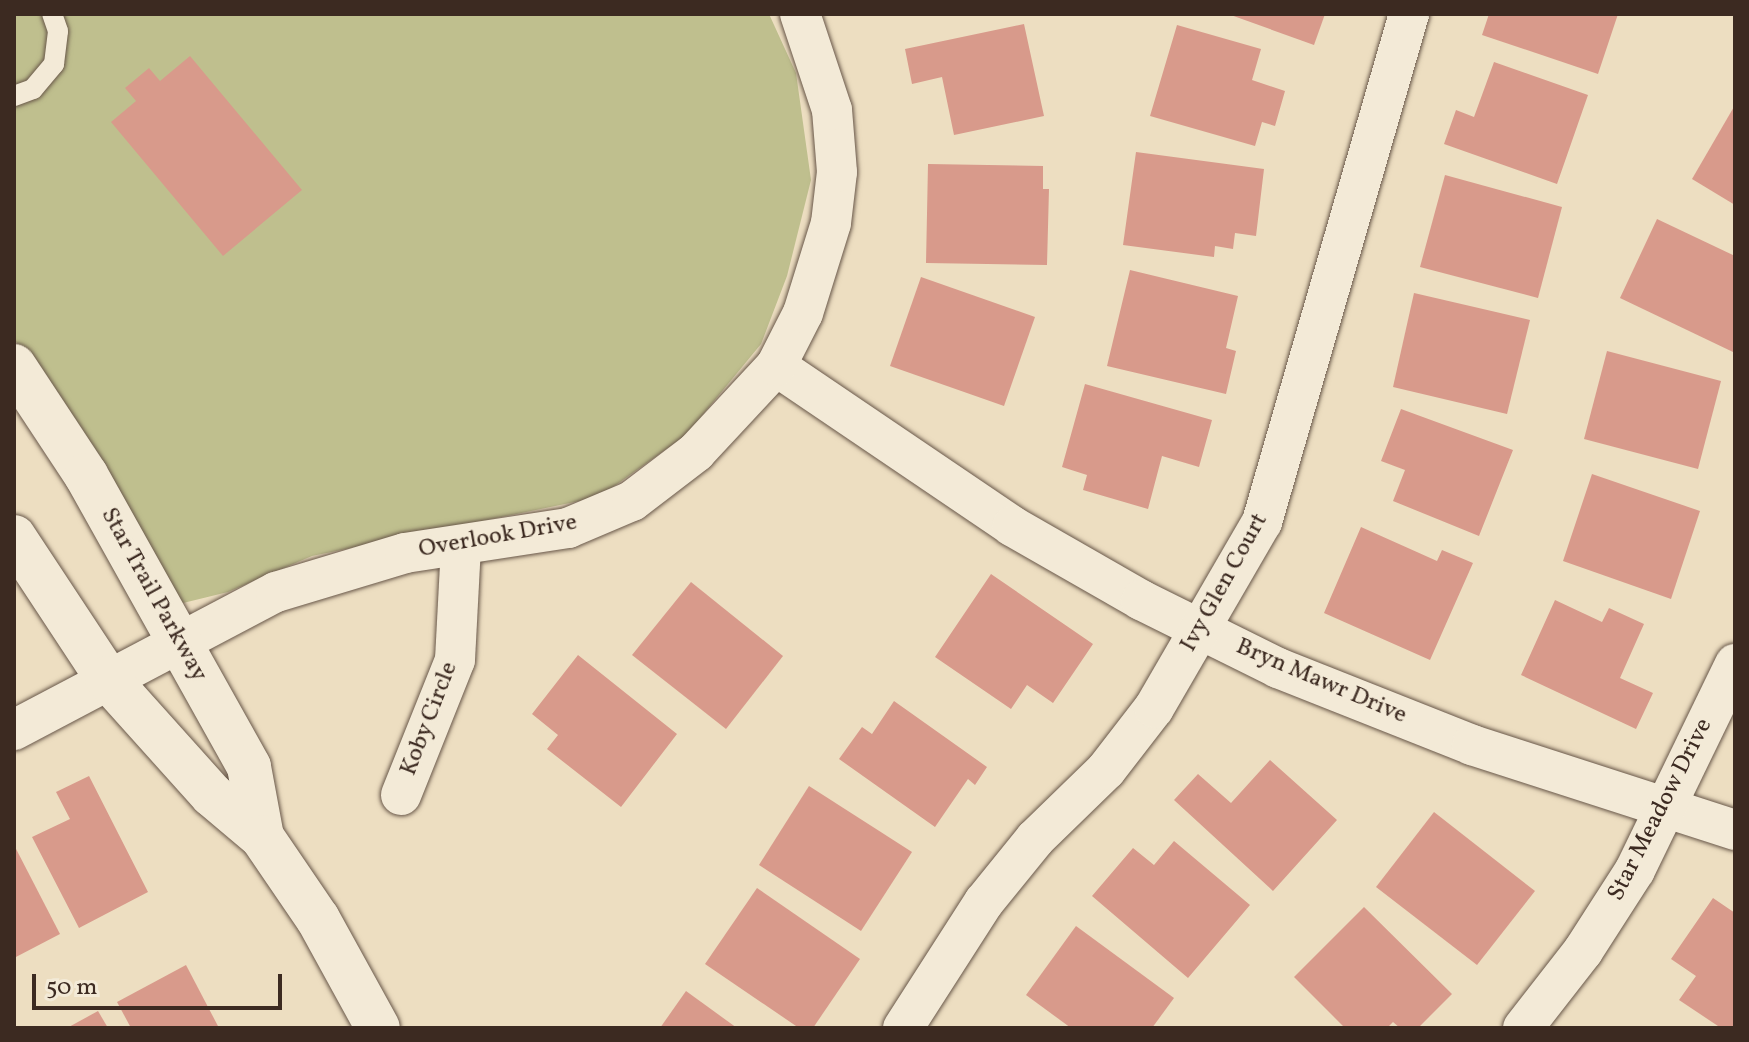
<!DOCTYPE html>
<html>
<head>
<meta charset="utf-8">
<style>
  body { margin:0 }
  #map { position:relative; width:1749px; height:1042px; overflow:hidden; background:#eddec1; font-family:Vollkorn,serif }
  div>[style] { position:absolute }
  .green>* { inset:0; background:#bfbf8e }
  .building>* { inset:0; background:#d89a8b }
  .roads { filter:drop-shadow(0 0 2px #685749) drop-shadow(0 0 2px #685749) }
  .service>* { height:20px; margin:-10px; padding:0 10px; transform-origin:10px; border-radius:10px; background:#f3ead7 }
  .minor>* { height:40px; margin:-20px; padding:0 20px; transform-origin:20px; border-radius:20px; background:#f3ead7 }
  .tertiary>* { height:44px; margin:-22px; padding:0 22px; transform-origin:22px; border-radius:22px; background:#f3ead7 }
  span { translate:-50% -50%; white-space:nowrap; text-align:center; line-height:1.15; -webkit-text-stroke:6px #f3ead7; paint-order:stroke }
  .street-label { font-size:24px; color:#3c2a21 }
  .frame { position:absolute; inset:0; border:16px solid #3c2a21; pointer-events:none }
  .scale { position:absolute; left:32px; top:974px; width:250px; height:36px; box-sizing:border-box; border:4px solid #3c2a21; border-top:0; padding-left:10px; font-size:24px; line-height:28px; white-space:nowrap; color:#3c2a21; -webkit-text-stroke:6px #f3ead7; paint-order:stroke }
</style>
</head>
<body>
<div id="map">
  <div class="green">
    <div style="clip-path:polygon(14px 14px,769px 14px,796px 73px,811px 180px,787px 276px,761px 344px,686px 435px,599px 497px,312px 556px,228px 592px,179px 604px,81px 432px,14px 339px)"></div>
  </div>
  <div class="building">
    <div style="clip-path:polygon(1228px 14px,1325px 14px,1314px 45px)"></div>
    <div style="clip-path:polygon(1489px 14px,1618px 14px,1598px 74px,1482px 35px)"></div>
    <div style="clip-path:polygon(1024px 24px,1044px 116px,954px 135px,942px 77px,912px 84px,905px 49px)"></div>
    <div style="clip-path:polygon(1177px 25px,1261px 49px,1252px 80px,1285px 91px,1275px 126px,1262px 122px,1255px 146px,1150px 116px)"></div>
    <div style="clip-path:polygon(190px 56px,302px 190px,223px 256px,111px 122px,136px 101px,125px 88px,149px 68px,160px 81px)"></div>
    <div style="clip-path:polygon(1494px 62px,1588px 95px,1557px 184px,1444px 144px,1456px 110px,1474px 117px)"></div>
    <div style="clip-path:polygon(1735px 105px,1735px 205px,1692px 179px)"></div>
    <div style="clip-path:polygon(1136px 152px,1264px 169px,1256px 236px,1235px 233px,1233px 249px,1215px 246px,1214px 257px,1123px 245px)"></div>
    <div style="clip-path:polygon(928px 164px,1043px 166px,1043px 189px,1049px 189px,1047px 265px,926px 263px)"></div>
    <div style="clip-path:polygon(1445px 175px,1562px 207px,1538px 298px,1420px 267px)"></div>
    <div style="clip-path:polygon(1657px 219px,1735px 256px,1733px 352px,1620px 298px)"></div>
    <div style="clip-path:polygon(1130px 270px,1238px 296px,1226px 348px,1236px 351px,1226px 394px,1107px 366px)"></div>
    <div style="clip-path:polygon(921px 277px,1035px 317px,1004px 406px,890px 366px)"></div>
    <div style="clip-path:polygon(1414px 293px,1530px 320px,1507px 414px,1393px 387px)"></div>
    <div style="clip-path:polygon(1607px 351px,1721px 381px,1698px 469px,1584px 439px)"></div>
    <div style="clip-path:polygon(1085px 384px,1212px 420px,1199px 467px,1162px 456px,1148px 509px,1083px 490px,1087px 475px,1062px 467px)"></div>
    <div style="clip-path:polygon(1401px 409px,1513px 450px,1479px 536px,1393px 501px,1405px 470px,1381px 461px)"></div>
    <div style="clip-path:polygon(1592px 474px,1700px 511px,1671px 599px,1563px 561px)"></div>
    <div style="clip-path:polygon(1361px 527px,1437px 561px,1442px 550px,1473px 563px,1430px 660px,1324px 613px)"></div>
    <div style="clip-path:polygon(991px 574px,1093px 644px,1053px 703px,1027px 685px,1011px 709px,935px 657px)"></div>
    <div style="clip-path:polygon(691px 582px,783px 656px,726px 729px,632px 655px)"></div>
    <div style="clip-path:polygon(1555px 600px,1602px 622px,1609px 608px,1644px 624px,1620px 678px,1653px 693px,1636px 729px,1521px 675px)"></div>
    <div style="clip-path:polygon(578px 655px,677px 734px,621px 807px,547px 749px,558px 735px,532px 714px)"></div>
    <div style="clip-path:polygon(894px 701px,987px 767px,975px 785px,968px 779px,935px 827px,839px 759px,862px 727px,872px 734px)"></div>
    <div style="clip-path:polygon(1270px 760px,1337px 820px,1273px 891px,1174px 800px,1198px 774px,1231px 803px)"></div>
    <div style="clip-path:polygon(89px 776px,148px 892px,79px 928px,32px 837px,70px 819px,56px 792px)"></div>
    <div style="clip-path:polygon(809px 786px,912px 852px,861px 931px,759px 865px)"></div>
    <div style="clip-path:polygon(1434px 812px,1535px 891px,1477px 965px,1376px 887px)"></div>
    <div style="clip-path:polygon(1174px 841px,1250px 905px,1188px 978px,1092px 896px,1133px 848px,1154px 865px)"></div>
    <div style="clip-path:polygon(14px 845px,60px 934px,14px 958px)"></div>
    <div style="clip-path:polygon(757px 888px,860px 959px,813px 1028px,799px 1028px,705px 964px)"></div>
    <div style="clip-path:polygon(1713px 898px,1735px 913px,1735px 1028px,1721px 1028px,1679px 1000px,1696px 976px,1671px 959px)"></div>
    <div style="clip-path:polygon(1364px 907px,1452px 994px,1418px 1028px,1400px 1028px,1393px 1022px,1387px 1028px,1345px 1028px,1294px 977px)"></div>
    <div style="clip-path:polygon(1076px 926px,1174px 998px,1152px 1028px,1071px 1028px,1026px 995px)"></div>
    <div style="clip-path:polygon(186px 965px,219px 1028px,131px 1028px,117px 1002px)"></div>
    <div style="clip-path:polygon(686px 991px,737px 1028px,660px 1028px)"></div>
    <div style="clip-path:polygon(98px 1011px,108px 1028px,67px 1028px)"></div>
  </div>
  <div class="roads">
    <div class="service">
      <div style="left:14px;top:96px;width:20px;rotate:-20deg"></div>
      <div style="left:33px;top:89px;width:33px;rotate:-50deg"></div>
      <div style="left:54px;top:64px;width:33px;rotate:-83deg"></div>
      <div style="left:58px;top:31px;width:18px;rotate:-109deg"></div>
    </div>
    <div class="minor">
      <div style="left:776px;top:366px;width:285px;rotate:34.1deg"></div>
      <div style="left:1012px;top:526px;width:149px;rotate:29.8deg"></div>
      <div style="left:1141px;top:600px;width:153px;rotate:26.4deg"></div>
      <div style="left:1278px;top:668px;width:209px;rotate:21.6deg"></div>
      <div style="left:1472px;top:745px;width:276px;rotate:17.9deg"></div>
      <div style="left:14px;top:730px;width:296px;rotate:-27.8deg"></div>
      <div style="left:276px;top:592px;width:135px;rotate:-16.8deg"></div>
      <div style="left:405px;top:553px;width:165px;rotate:-8.7deg"></div>
      <div style="left:568px;top:528px;width:69px;rotate:-22.9deg"></div>
      <div style="left:632px;top:501px;width:81px;rotate:-37.4deg"></div>
      <div style="left:696px;top:452px;width:117px;rotate:-47.1deg"></div>
      <div style="left:776px;top:366px;width:59px;rotate:-63deg"></div>
      <div style="left:803px;top:313px;width:94px;rotate:-72.7deg"></div>
      <div style="left:831px;top:223px;width:51px;rotate:-83.3deg"></div>
      <div style="left:837px;top:172px;width:62px;rotate:-94.6deg"></div>
      <div style="left:832px;top:110px;width:101px;rotate:-108.4deg"></div>
      <div style="left:401px;top:795px;width:145px;rotate:-68.2deg"></div>
      <div style="left:455px;top:660px;width:113px;rotate:-87deg"></div>
      <div style="left:903px;top:1028px;width:150px;rotate:-57.3deg"></div>
      <div style="left:984px;top:902px;width:81px;rotate:-51deg"></div>
      <div style="left:1035px;top:839px;width:99px;rotate:-44.2deg"></div>
      <div style="left:1106px;top:770px;width:78px;rotate:-52.3deg"></div>
      <div style="left:1154px;top:708px;width:215px;rotate:-59.9deg"></div>
      <div style="left:1262px;top:522px;width:529px;rotate:-73.86deg"></div>
      <div style="left:1523px;top:1028px;width:98px;rotate:-52.1deg"></div>
      <div style="left:1583px;top:951px;width:96px;rotate:-57.3deg"></div>
      <div style="left:1635px;top:870px;width:229px;rotate:-64.1deg"></div>
    </div>
    <div class="tertiary">
      <div style="left:14px;top:366px;width:131px;rotate:56.6deg"></div>
      <div style="left:86px;top:475px;width:334px;rotate:60.8deg"></div>
      <div style="left:249px;top:767px;width:71px;rotate:79.5deg"></div>
      <div style="left:14px;top:537px;width:169px;rotate:56.6deg"></div>
      <div style="left:107px;top:678px;width:157px;rotate:48.1deg"></div>
      <div style="left:212px;top:795px;width:65px;rotate:40deg"></div>
      <div style="left:262px;top:837px;width:99px;rotate:55.7deg"></div>
      <div style="left:318px;top:919px;width:124px;rotate:61.2deg"></div>
    </div>
  </div>
  <div class="street-label">
    <span style="left:498px;top:537px;rotate:-10deg">Overlook Drive</span>
    <span style="left:1225px;top:583px;rotate:-61deg">Ivy Glen Court</span>
    <span style="left:153px;top:595px;rotate:61deg">Star Trail Parkway</span>
    <span style="left:1321px;top:682px;rotate:23deg">Bryn Mawr Drive</span>
    <span style="left:430px;top:719px;rotate:-69deg">Koby Circle</span>
    <span style="left:1661px;top:810px;rotate:-63deg">Star Meadow Drive</span>
  </div>
  <div class="frame"></div>
  <div class="scale">50 m</div>
</div>
</body>
</html>
